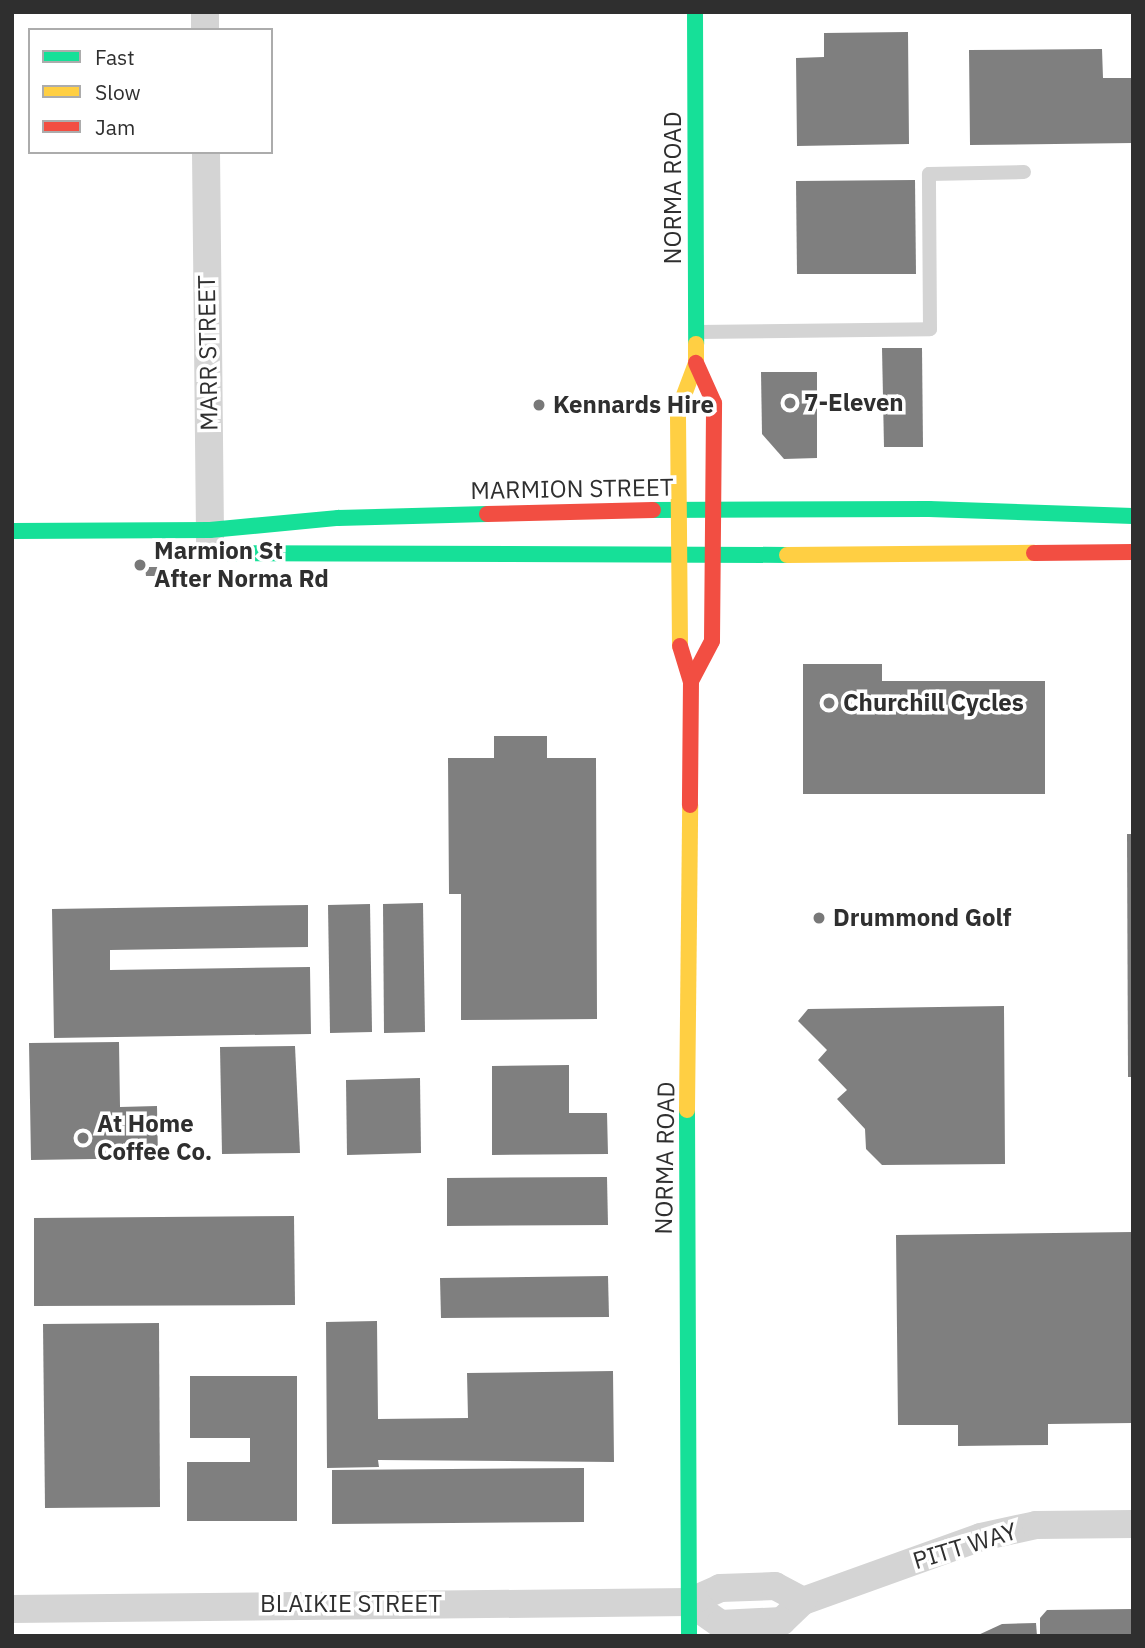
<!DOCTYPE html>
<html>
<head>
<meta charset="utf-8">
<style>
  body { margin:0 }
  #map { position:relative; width:1145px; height:1648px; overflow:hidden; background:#fff; font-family:"IBM Plex Sans",sans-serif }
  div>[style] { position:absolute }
  .building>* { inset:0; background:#7f7f7f }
  .lane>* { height:14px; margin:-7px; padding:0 7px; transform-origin:7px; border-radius:7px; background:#d4d4d4 }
  .street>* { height:28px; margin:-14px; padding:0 14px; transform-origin:14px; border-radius:14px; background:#d4d4d4 }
  .fast>* { height:16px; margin:-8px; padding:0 8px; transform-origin:8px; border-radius:8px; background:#16e098 }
  .slow>* { height:16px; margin:-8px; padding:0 8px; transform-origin:8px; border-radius:8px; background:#ffcf43 }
  .jam>* { height:16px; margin:-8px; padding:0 8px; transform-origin:8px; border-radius:8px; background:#f24e42 }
  .dots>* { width:19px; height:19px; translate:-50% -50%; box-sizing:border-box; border:4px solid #fff; border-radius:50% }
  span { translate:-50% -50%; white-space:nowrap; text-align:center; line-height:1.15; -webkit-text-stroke:7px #fff; paint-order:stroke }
  .street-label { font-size:24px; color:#2f2f2f }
  .poi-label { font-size:24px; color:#2f2f2f; font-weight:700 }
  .left { translate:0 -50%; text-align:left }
  .frame { position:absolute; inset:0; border:14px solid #2f2f2f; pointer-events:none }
  .legend { position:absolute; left:28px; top:28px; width:245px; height:126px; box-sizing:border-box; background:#fff; border:2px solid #acacac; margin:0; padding:9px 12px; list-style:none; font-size:21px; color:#2f2f2f }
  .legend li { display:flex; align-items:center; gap:14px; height:35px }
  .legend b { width:35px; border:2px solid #acacac }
</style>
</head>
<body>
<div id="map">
  <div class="building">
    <div style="clip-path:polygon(908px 32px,909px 144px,797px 146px,796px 58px,824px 57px,824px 33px)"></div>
    <div style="clip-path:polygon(1102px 49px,1103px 78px,1133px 78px,1133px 143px,970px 145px,969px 50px)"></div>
    <div style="clip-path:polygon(915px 180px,916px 274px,797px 274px,796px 181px)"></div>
    <div style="clip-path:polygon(882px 348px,922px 348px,923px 447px,884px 447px)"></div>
    <div style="clip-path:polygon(761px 372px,817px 372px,817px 458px,784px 459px,762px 434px)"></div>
    <div style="clip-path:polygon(145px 567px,163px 567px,163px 576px,146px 576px)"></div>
    <div style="clip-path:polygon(803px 664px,882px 664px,882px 681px,1045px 681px,1045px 794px,803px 794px)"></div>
    <div style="clip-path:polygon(494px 736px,547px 736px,547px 758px,596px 758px,597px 1019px,461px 1020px,461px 894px,449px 894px,448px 758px,494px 758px)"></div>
    <div style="clip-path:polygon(1127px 834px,1133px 834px,1133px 1077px,1128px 1077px)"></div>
    <div style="clip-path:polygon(423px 903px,425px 1032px,384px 1033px,383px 904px)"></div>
    <div style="clip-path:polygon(370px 904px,372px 1032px,330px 1033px,328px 905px)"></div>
    <div style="clip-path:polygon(308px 905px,308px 947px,110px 950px,110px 970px,310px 967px,311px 1034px,54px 1038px,52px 909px)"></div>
    <div style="clip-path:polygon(1004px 1006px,1005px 1164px,882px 1165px,866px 1149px,865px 1129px,837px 1099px,847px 1090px,818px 1060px,827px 1050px,798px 1021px,808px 1009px)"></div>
    <div style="clip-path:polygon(119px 1042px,120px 1107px,157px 1106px,158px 1158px,31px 1160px,29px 1043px)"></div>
    <div style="clip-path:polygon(295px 1046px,300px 1153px,222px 1154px,220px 1047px)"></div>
    <div style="clip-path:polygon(569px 1065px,569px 1113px,607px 1113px,608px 1154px,492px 1155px,492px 1066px)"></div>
    <div style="clip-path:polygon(420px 1078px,421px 1153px,347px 1155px,346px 1080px)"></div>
    <div style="clip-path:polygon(607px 1177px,608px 1225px,447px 1226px,447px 1178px)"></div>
    <div style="clip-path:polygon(294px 1216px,295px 1305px,34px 1306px,34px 1218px)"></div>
    <div style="clip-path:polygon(1133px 1232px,1133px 1423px,1048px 1424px,1048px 1445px,958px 1446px,958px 1425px,898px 1425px,896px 1235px)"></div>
    <div style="clip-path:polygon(608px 1276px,609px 1317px,441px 1318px,440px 1278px)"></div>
    <div style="clip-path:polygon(377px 1321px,378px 1419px,468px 1418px,467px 1373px,613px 1371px,614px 1462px,378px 1460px,379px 1467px,327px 1468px,326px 1322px)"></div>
    <div style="clip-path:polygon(159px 1323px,160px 1507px,45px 1508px,43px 1324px)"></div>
    <div style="clip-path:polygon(190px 1376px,297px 1376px,297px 1521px,187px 1521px,187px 1462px,250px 1462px,250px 1438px,190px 1438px)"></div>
    <div style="clip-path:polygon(584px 1468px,584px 1522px,332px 1524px,332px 1470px)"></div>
    <div style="clip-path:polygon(1133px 1609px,1133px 1636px,1040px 1636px,1040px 1618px,1047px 1610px)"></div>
    <div style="clip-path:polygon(1036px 1623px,1037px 1636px,976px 1636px,1002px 1624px)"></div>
  </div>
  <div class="lane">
    <div style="left:697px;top:332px;width:233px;rotate:-0.7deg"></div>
    <div style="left:930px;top:329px;width:155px;rotate:-90.4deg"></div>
    <div style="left:929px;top:174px;width:95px;rotate:-1.2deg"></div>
  </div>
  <div class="street">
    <div style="left:205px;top:12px;width:18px;rotate:90deg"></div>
    <div style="left:206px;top:152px;width:396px;rotate:89.4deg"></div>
    <div style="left:689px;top:1602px;width:38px;rotate:35deg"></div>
    <div style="left:720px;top:1624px;width:62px;rotate:-2.8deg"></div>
    <div style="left:782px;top:1621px;width:29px;rotate:-44deg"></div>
    <div style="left:803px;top:1601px;width:189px;rotate:-19.8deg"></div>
    <div style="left:981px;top:1537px;width:56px;rotate:-12.3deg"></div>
    <div style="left:1036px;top:1525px;width:97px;rotate:-0.6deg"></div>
    <div style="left:12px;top:1609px;width:677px;rotate:-0.59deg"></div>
    <div style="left:689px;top:1602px;width:34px;rotate:-24deg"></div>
    <div style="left:720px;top:1588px;width:55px;rotate:-2.1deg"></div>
    <div style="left:775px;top:1586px;width:32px;rotate:28deg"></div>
  </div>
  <div class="fast">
    <div style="left:695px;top:12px;width:332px;rotate:89.8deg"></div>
    <div style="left:653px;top:510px;width:276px;rotate:-0.2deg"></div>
    <div style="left:929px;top:509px;width:204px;rotate:2deg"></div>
    <div style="left:12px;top:531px;width:198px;rotate:-0.3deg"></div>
    <div style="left:210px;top:530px;width:129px;rotate:-5.4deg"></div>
    <div style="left:338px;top:518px;width:149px;rotate:-1.5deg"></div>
    <div style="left:197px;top:553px;width:590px;rotate:0.19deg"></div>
    <div style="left:687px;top:1110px;width:526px;rotate:89.78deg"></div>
  </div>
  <div class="slow">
    <div style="left:787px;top:555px;width:247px;rotate:-0.5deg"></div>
    <div style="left:680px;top:646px;width:235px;rotate:-90.5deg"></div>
    <div style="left:678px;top:411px;width:51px;rotate:-69.4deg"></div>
    <div style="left:696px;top:363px;width:19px;rotate:-90deg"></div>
    <div style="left:687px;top:1110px;width:305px;rotate:-89.4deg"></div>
  </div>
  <div class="jam">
    <div style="left:487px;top:514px;width:166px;rotate:-1.4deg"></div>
    <div style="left:1034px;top:553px;width:99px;rotate:-0.6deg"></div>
    <div style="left:680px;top:646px;width:37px;rotate:73deg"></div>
    <div style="left:691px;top:681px;width:124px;rotate:90.5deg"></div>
    <div style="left:691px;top:681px;width:45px;rotate:-62.3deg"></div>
    <div style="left:712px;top:641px;width:238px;rotate:-89.5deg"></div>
    <div style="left:714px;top:403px;width:44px;rotate:-114.2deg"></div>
  </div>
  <div class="dots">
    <div style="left:790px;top:403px;background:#787878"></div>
    <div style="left:539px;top:405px;background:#787878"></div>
    <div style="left:140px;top:565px;background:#787878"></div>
    <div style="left:829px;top:703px;background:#787878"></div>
    <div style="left:819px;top:918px;background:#787878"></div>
    <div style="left:83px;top:1138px;background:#787878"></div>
  </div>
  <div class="street-label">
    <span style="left:673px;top:188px;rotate:-90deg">NORMA ROAD</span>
    <span style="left:208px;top:353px;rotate:-91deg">MARR STREET</span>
    <span style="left:572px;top:489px;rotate:-1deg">MARMION STREET</span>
    <span style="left:665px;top:1158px;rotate:-89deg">NORMA ROAD</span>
    <span style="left:965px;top:1546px;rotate:-17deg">PITT WAY</span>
    <span style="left:351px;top:1604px">BLAIKIE STREET</span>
  </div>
  <div class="poi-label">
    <span class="left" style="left:804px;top:403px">7-Eleven</span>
    <span class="left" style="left:553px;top:405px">Kennards Hire</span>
    <span class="left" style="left:154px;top:565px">Marmion St<br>After Norma Rd</span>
    <span class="left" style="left:843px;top:703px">Churchill Cycles</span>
    <span class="left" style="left:833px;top:918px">Drummond Golf</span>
    <span class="left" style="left:97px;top:1138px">At Home<br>Coffee Co.</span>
  </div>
  <div class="frame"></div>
  <ul class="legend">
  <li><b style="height:9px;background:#16e098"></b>Fast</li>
  <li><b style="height:9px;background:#ffcf43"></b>Slow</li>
  <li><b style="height:9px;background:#f24e42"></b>Jam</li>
  </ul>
</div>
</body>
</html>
